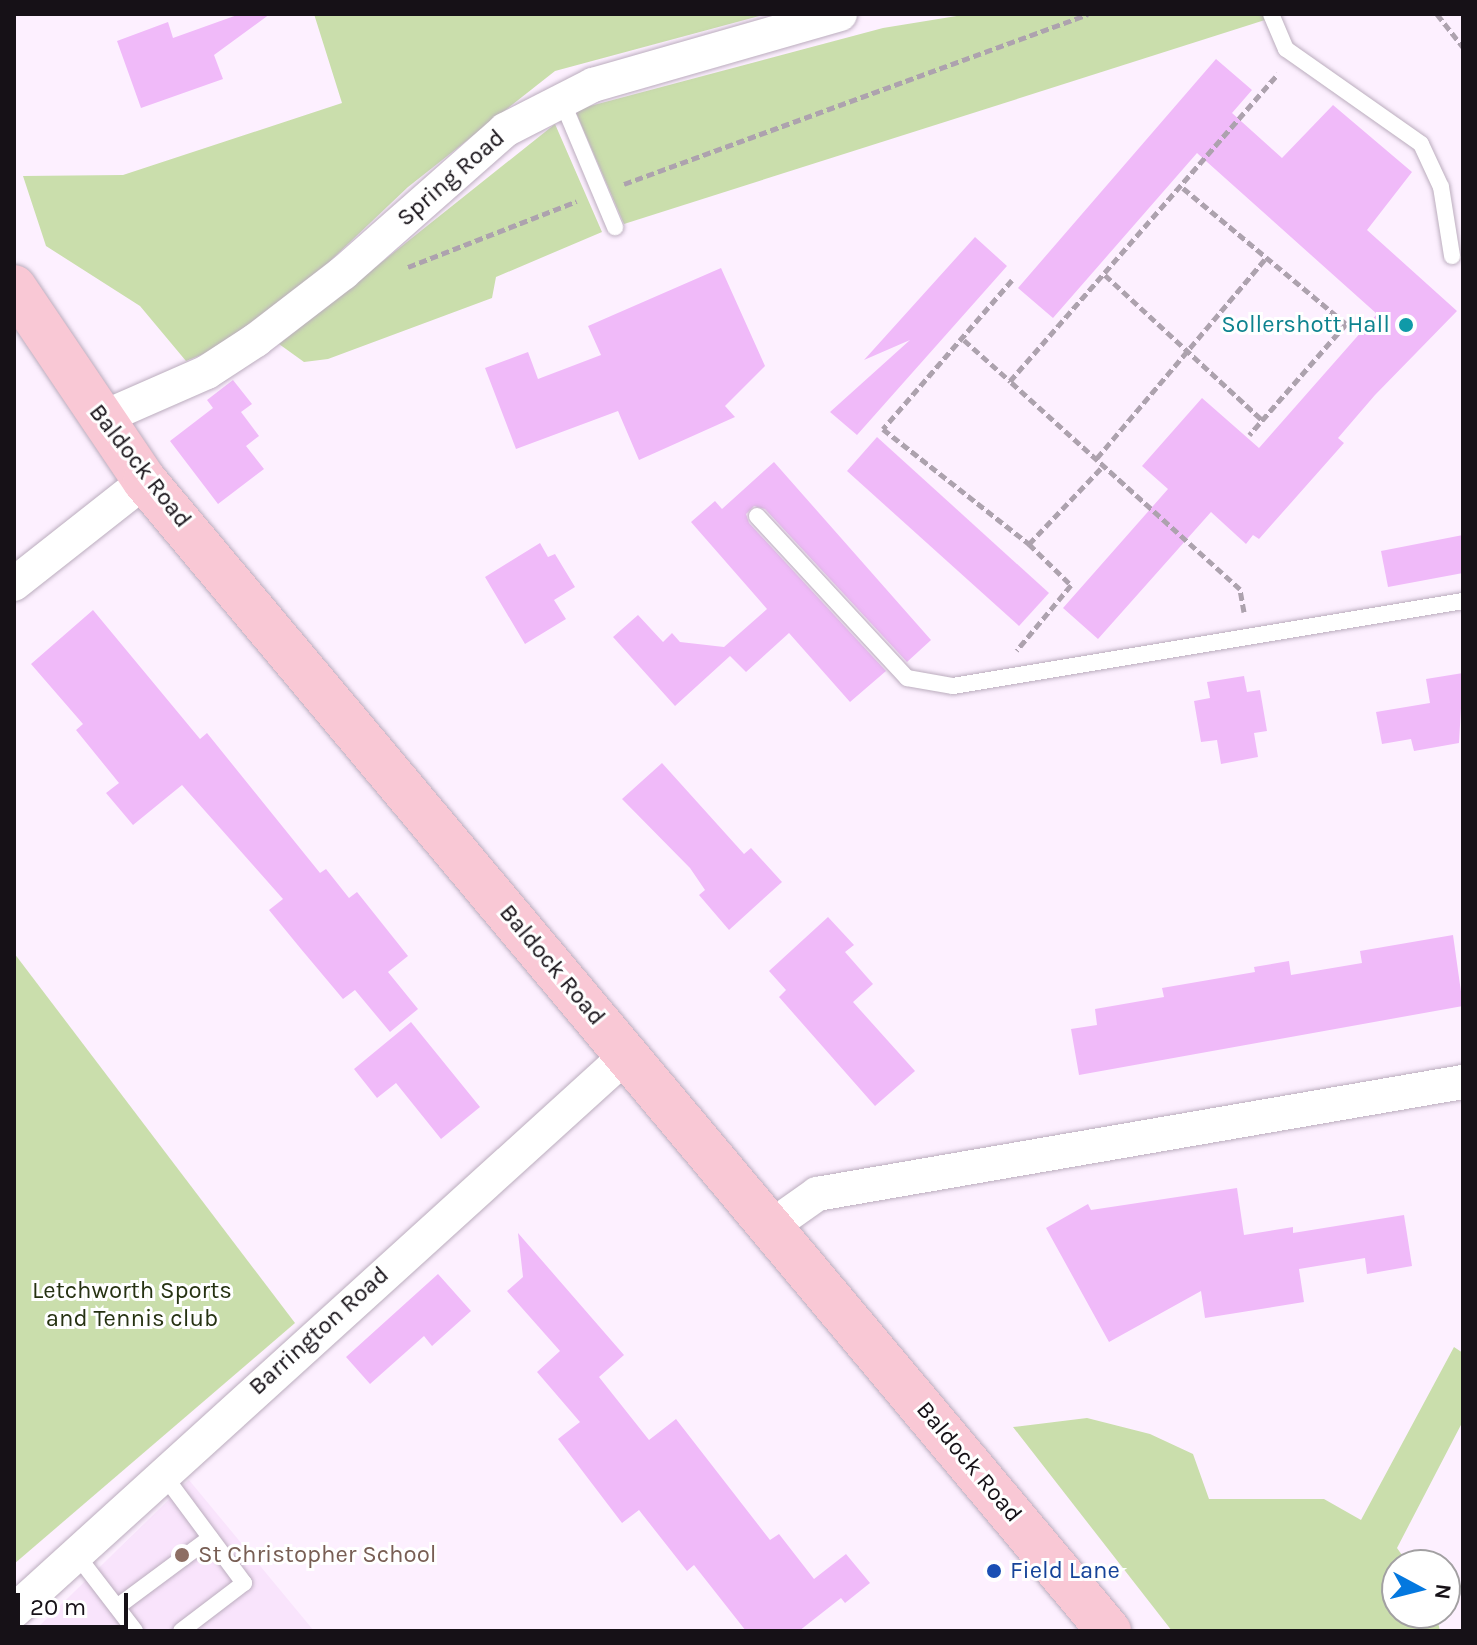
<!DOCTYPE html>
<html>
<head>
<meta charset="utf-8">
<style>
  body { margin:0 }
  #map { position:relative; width:1477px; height:1645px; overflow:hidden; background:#fdf0ff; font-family:Karla,sans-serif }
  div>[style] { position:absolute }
  .built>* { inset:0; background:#f9e4fc }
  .green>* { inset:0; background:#cadeac }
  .building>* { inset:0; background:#f0baf9 }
  .path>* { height:5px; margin-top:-2.5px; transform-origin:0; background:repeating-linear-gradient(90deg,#ada2ae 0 8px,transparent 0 12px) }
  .roads { filter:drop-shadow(0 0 2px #bbadbe) drop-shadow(0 0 2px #bbadbe) }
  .service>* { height:16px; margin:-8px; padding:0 8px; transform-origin:8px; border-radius:8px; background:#fff }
  .minor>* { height:34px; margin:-17px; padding:0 17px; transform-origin:17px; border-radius:17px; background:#fff }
  .primary>* { height:44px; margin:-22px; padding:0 22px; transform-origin:22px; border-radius:22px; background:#f9c8d5 }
  .dots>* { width:22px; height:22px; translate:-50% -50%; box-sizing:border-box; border:4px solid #fff; border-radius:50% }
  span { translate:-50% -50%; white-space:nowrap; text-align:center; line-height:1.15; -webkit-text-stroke:6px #fff; paint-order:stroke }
  .street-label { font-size:24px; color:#161117 }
  .culture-label { font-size:24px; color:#0d838f }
  .right { translate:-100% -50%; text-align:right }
  .park-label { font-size:24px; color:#263212 }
  .education-label { font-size:24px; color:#785e54 }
  .left { translate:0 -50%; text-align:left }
  .transit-label { font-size:24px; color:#164399 }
  .frame { position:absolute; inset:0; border:16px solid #161117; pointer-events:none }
  .north { position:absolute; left:1381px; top:1549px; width:80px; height:80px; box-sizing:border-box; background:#fff; border:2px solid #a2a0a2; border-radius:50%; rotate:97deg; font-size:22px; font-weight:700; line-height:32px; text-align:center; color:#161117 }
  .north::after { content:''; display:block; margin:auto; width:28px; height:36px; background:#0478df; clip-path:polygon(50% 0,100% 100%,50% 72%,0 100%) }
  .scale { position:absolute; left:16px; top:1593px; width:112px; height:36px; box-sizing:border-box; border:4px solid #161117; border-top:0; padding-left:10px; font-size:24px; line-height:28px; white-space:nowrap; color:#161117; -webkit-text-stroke:6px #fff; paint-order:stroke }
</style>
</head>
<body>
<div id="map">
  <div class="built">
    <div style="clip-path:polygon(189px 1480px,314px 1631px,34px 1631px)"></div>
  </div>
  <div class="green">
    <div style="clip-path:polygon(314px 14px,767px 14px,555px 71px,408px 187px,309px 281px,211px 351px,186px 361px,140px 306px,46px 246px,23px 176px,123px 175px,342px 103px)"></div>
    <div style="clip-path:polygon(969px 14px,1284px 14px,624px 224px,575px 110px,883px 28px)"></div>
    <div style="clip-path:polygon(555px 124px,602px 232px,496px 277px,492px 298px,328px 359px,304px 362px,279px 344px)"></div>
    <div style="clip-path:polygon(14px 953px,295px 1323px,14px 1564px)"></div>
    <div style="clip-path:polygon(1454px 1347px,1463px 1353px,1463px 1421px,1397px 1548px,1409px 1565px,1397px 1565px,1397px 1613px,1436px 1613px,1440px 1631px,1172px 1631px,1013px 1427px,1087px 1418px,1150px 1434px,1193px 1454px,1209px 1499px,1324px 1499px,1361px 1520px)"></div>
  </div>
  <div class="building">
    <div style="clip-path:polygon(240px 14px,270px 14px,214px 55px,223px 79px,141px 108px,117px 41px,168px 22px,173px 38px)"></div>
    <div style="clip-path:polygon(1216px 59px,1252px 90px,1232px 113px,1282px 158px,1333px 105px,1412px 172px,1367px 230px,1457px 311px,1375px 395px,1338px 438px,1344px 443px,1259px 539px,1253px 535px,1246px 544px,1211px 512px,1098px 639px,1063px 608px,1168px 489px,1142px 466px,1202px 398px,1259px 448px,1377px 314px,1197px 153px,1053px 318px,1018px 288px)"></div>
    <div style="clip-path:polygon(975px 237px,1007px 266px,857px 435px,830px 412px,910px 340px,864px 360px)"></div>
    <div style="clip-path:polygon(721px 268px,765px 366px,725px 406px,735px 417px,639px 460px,618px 411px,516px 449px,485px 368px,528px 352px,538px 379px,601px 355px,588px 326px)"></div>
    <div style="clip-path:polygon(233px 380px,252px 404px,241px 412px,259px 436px,246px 446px,264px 469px,218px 504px,170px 441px,213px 408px,207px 400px)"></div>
    <div style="clip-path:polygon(877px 437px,1049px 593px,1019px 626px,847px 471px)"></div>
    <div style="clip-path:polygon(774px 462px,931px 640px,907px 662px,765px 509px,754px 506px,746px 514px,749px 523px,886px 671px,850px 702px,789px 633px,746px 672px,730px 656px,675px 706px,613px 637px,638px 615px,663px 642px,672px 633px,680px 642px,724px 647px,767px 609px,691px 522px,715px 501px,722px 509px)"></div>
    <div style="clip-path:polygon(1463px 535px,1463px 573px,1388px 587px,1381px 551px)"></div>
    <div style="clip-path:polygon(540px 543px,548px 557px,555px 554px,575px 587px,554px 600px,566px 619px,525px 644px,485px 577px)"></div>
    <div style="clip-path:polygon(93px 610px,200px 739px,207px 733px,320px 873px,326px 869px,349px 898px,357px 892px,408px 956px,388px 972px,418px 1009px,390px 1032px,355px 990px,343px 999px,301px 949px,269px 910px,283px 899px,182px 785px,133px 825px,106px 793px,119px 783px,76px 730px,83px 724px,31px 664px)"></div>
    <div style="clip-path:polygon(1463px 673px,1459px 743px,1414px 751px,1411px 739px,1382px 744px,1376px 712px,1430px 703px,1426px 679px)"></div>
    <div style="clip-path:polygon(1244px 676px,1247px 692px,1260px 690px,1267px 731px,1254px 733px,1258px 757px,1221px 764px,1217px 740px,1201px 742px,1194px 701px,1210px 698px,1207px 682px)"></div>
    <div style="clip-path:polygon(662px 763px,744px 854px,751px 848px,782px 882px,729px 930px,699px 895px,705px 890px,690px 868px,622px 799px)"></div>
    <div style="clip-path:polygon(828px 917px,854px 945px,845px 952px,873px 984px,853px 1002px,915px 1071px,875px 1106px,779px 997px,786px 990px,769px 971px)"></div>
    <div style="clip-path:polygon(1453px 935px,1463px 1006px,1079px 1075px,1071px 1029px,1097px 1025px,1095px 1009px,1164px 997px,1162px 988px,1255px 972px,1254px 967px,1289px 961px,1291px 975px,1362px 963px,1360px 951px)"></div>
    <div style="clip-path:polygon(411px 1022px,480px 1107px,441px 1139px,396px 1083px,377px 1098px,354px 1069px)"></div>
    <div style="clip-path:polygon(1237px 1188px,1244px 1235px,1293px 1227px,1293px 1233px,1404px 1215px,1412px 1266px,1367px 1274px,1365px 1258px,1299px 1269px,1304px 1302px,1205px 1318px,1201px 1291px,1109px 1342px,1046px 1228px,1088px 1204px,1091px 1210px)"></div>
    <div style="clip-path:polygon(518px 1233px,624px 1355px,599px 1377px,649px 1440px,676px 1419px,770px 1540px,779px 1534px,814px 1579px,846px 1554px,870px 1583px,845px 1603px,841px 1598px,799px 1631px,746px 1631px,694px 1565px,687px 1571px,639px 1510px,622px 1523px,558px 1439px,580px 1422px,537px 1372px,560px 1351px,507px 1291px,523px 1277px)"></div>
    <div style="clip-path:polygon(438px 1274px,471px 1311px,432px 1346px,424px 1336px,370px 1384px,346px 1357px)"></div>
  </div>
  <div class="path">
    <div style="left:1437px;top:14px;width:42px;rotate:51.8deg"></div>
    <div style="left:624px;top:184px;width:494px;rotate:-20.1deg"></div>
    <div style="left:1183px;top:188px;width:212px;rotate:39.8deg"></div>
    <div style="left:1346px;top:324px;width:147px;rotate:131.1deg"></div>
    <div style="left:408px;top:267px;width:181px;rotate:-21.3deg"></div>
    <div style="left:1105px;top:275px;width:214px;rotate:42.7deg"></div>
    <div style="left:1012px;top:280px;width:197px;rotate:130.9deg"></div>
    <div style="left:883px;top:429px;width:186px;rotate:38.2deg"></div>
    <div style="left:1029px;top:544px;width:59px;rotate:44.3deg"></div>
    <div style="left:1071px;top:585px;width:85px;rotate:129.7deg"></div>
    <div style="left:964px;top:340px;width:62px;rotate:41.7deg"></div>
    <div style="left:1097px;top:458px;width:260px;rotate:-49.8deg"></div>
    <div style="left:1029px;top:544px;width:109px;rotate:-46.5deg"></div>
    <div style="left:1244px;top:612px;width:23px;rotate:-100deg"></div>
    <div style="left:1240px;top:589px;width:310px;rotate:-137.9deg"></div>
    <div style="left:1010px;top:381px;width:408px;rotate:-48.9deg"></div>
  </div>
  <div class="roads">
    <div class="service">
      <div style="left:1271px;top:14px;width:38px;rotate:67deg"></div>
      <div style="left:1286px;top:49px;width:165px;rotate:35.1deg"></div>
      <div style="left:1421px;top:144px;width:47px;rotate:65.1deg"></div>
      <div style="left:1441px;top:187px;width:70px;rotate:80.9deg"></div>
      <div style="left:562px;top:101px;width:137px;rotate:67.2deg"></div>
      <div style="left:757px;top:516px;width:221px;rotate:47.2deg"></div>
      <div style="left:907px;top:678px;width:47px;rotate:9.9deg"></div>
      <div style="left:953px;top:686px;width:517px;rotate:-9.46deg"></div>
      <div style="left:163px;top:1474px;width:136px;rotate:53.4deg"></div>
      <div style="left:244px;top:1583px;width:79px;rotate:142.7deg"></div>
      <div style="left:76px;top:1554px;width:97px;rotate:52.5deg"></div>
      <div style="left:117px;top:1607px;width:116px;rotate:-36.6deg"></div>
    </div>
    <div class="minor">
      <div style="left:100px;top:419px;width:117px;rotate:-23.7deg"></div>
      <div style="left:207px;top:372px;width:59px;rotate:-33.1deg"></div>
      <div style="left:256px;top:340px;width:110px;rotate:-37.6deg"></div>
      <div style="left:343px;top:273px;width:216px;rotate:-41.4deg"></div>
      <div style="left:505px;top:130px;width:99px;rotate:-27.1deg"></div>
      <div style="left:593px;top:85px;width:257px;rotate:-16deg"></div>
      <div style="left:14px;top:584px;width:167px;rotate:-38.2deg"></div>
      <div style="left:773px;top:1225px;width:54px;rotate:-35.2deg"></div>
      <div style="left:817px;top:1194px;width:656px;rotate:-9.84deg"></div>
      <div style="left:14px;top:1611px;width:828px;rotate:-42.21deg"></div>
    </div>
    <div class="primary">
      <div style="left:14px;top:287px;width:234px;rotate:56deg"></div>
      <div style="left:145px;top:481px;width:1501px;rotate:50.03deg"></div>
    </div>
  </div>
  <div class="dots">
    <div style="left:1406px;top:325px;background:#0f9aa8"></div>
    <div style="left:182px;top:1555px;background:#8d6e63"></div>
    <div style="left:994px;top:1571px;background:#1a4fb4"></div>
  </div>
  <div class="street-label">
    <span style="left:451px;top:178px;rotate:-41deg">Spring Road</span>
    <span style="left:140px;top:466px;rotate:52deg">Baldock Road</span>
    <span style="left:552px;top:965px;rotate:50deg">Baldock Road</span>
    <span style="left:319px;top:1331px;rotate:-42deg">Barrington Road</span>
    <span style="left:969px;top:1462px;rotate:50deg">Baldock Road</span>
  </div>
  <div class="culture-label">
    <span class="right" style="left:1390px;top:325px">Sollershott Hall</span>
  </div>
  <div class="park-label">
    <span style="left:132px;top:1305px">Letchworth Sports<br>and Tennis club</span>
  </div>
  <div class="education-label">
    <span class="left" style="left:198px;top:1555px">St Christopher School</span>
  </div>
  <div class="transit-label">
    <span class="left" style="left:1010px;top:1571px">Field Lane</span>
  </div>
  <div class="frame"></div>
  <div class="north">N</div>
  <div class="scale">20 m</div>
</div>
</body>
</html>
